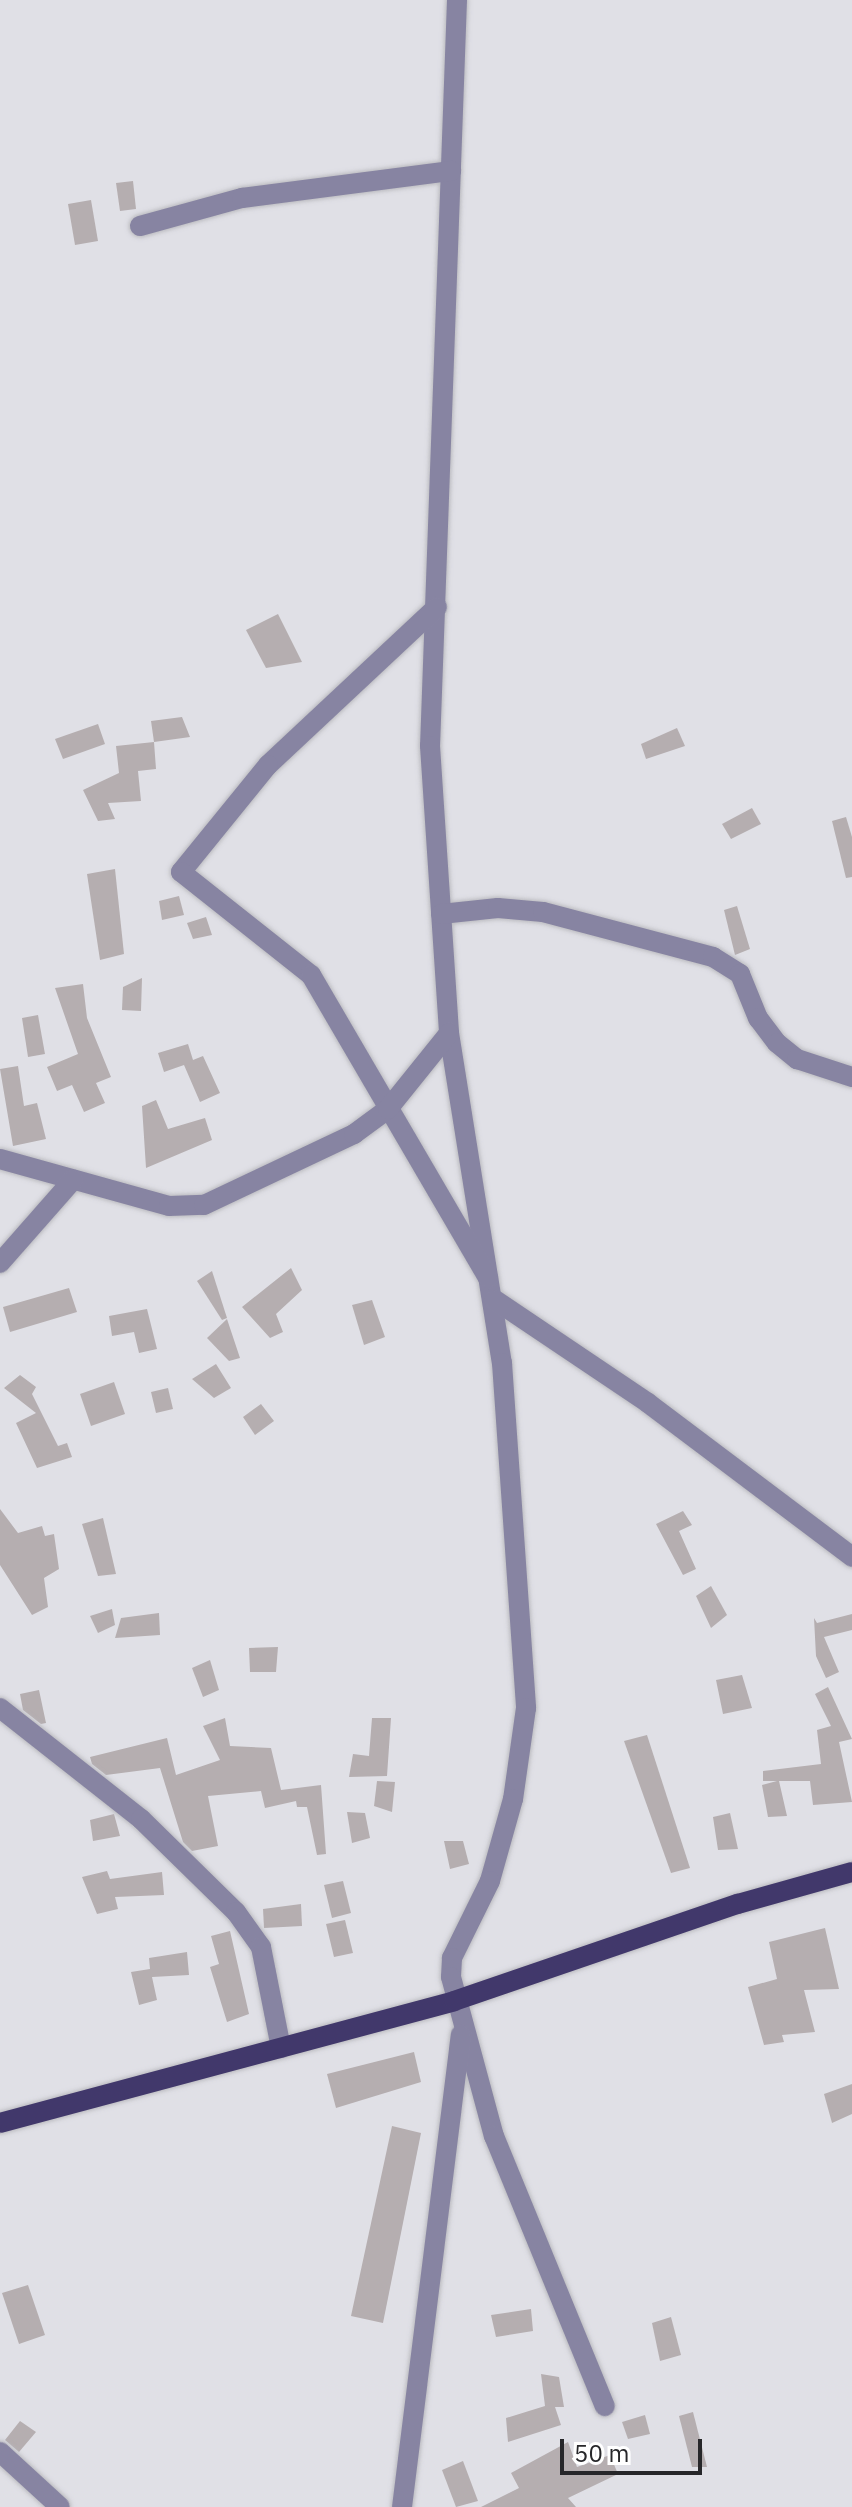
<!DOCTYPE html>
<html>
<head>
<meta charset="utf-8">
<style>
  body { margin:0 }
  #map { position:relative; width:852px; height:2507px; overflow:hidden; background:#e0e0e6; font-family:"IBM Plex Sans",sans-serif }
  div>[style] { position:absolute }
  .building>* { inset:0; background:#b5aeb0 }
  .roads { filter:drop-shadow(0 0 2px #bbbbc0) drop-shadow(0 0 2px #bbbbc0) }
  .minor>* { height:20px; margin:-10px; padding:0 10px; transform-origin:10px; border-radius:10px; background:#8784a2 }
  .major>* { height:20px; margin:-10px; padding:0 10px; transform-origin:10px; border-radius:10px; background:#41386b }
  span { translate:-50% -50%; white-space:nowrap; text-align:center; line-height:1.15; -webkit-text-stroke:6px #fff; paint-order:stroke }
  .scale { position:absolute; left:560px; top:2439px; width:142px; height:36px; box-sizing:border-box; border:4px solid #27272a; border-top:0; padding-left:10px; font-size:24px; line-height:28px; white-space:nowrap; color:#27272a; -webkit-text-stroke:6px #fff; paint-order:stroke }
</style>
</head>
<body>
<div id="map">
  <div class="building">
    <div style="clip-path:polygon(133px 181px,136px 209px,120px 211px,116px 183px)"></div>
    <div style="clip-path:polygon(91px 200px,98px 241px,75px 245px,68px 204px)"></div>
    <div style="clip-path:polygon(278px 614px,302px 662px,266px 668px,246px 630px)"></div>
    <div style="clip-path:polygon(182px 717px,190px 737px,154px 742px,151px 721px)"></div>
    <div style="clip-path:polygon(98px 724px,105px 744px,63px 759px,55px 739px)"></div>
    <div style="clip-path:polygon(677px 728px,685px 746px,646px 759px,641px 744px)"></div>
    <div style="clip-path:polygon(154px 742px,156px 769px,138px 771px,141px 801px,108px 803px,115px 819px,98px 821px,83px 790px,119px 773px,116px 746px)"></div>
    <div style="clip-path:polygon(752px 808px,761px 824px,731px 839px,722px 824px)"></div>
    <div style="clip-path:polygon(846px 817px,852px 837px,852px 877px,846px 878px,832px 821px)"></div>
    <div style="clip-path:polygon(115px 869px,124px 954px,100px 960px,87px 874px)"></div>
    <div style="clip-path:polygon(179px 896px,184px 915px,162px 920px,159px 901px)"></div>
    <div style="clip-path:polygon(737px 906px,750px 949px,735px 955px,724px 910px)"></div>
    <div style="clip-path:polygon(206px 917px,212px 935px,193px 939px,187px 923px)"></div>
    <div style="clip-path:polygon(142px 978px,141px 1011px,122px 1010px,123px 987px)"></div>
    <div style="clip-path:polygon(83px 984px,87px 1018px,111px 1077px,96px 1083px,105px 1103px,84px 1112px,72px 1085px,57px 1091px,47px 1067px,78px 1054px,55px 988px)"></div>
    <div style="clip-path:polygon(38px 1015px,45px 1054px,28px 1057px,22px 1018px)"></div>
    <div style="clip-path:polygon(188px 1044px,193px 1060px,203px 1056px,220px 1093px,200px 1102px,184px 1065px,164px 1072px,158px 1053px)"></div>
    <div style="clip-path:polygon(18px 1066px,24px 1106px,37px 1103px,46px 1139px,13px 1146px,0 1069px)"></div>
    <div style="clip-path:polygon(156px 1100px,168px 1129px,205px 1118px,212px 1140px,146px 1168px,142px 1106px)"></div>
    <div style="clip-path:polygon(291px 1268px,302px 1290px,276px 1314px,283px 1332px,270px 1338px,242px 1307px)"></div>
    <div style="clip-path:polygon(212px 1271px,227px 1318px,222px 1320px,197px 1281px)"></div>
    <div style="clip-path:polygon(69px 1288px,77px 1312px,10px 1332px,3px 1307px)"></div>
    <div style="clip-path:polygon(372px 1300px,385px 1337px,364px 1345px,352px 1305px)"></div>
    <div style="clip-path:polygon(147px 1309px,157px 1349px,139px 1353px,134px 1332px,112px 1336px,109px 1316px)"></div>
    <div style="clip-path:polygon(227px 1319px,240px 1358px,229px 1361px,207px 1338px)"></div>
    <div style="clip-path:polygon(216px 1364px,231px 1388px,214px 1398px,192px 1379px)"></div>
    <div style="clip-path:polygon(20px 1375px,36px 1387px,32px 1394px,58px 1446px,67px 1443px,72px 1457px,37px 1468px,16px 1423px,36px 1413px,4px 1388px)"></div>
    <div style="clip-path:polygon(114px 1382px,125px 1414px,91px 1426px,80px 1394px)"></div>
    <div style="clip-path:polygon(168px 1388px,173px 1409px,156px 1413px,151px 1392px)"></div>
    <div style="clip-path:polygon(261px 1404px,274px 1421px,255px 1435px,243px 1417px)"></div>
    <div style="clip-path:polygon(0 1509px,18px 1533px,42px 1526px,45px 1536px,54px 1534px,59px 1569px,44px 1578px,48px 1607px,32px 1615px,0 1565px)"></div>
    <div style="clip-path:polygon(683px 1511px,692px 1525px,679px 1531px,696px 1569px,683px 1575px,656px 1524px)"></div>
    <div style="clip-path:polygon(103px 1518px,116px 1574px,98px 1576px,82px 1524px)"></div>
    <div style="clip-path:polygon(711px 1586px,727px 1615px,711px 1628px,696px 1596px)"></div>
    <div style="clip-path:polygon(112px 1609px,115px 1625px,98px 1633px,90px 1616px)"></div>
    <div style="clip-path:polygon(159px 1613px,160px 1635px,115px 1638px,121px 1618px)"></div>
    <div style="clip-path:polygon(852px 1614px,852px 1630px,824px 1637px,839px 1672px,826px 1678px,816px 1656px,814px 1618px,817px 1623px)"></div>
    <div style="clip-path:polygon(278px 1647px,276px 1672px,250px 1672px,249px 1648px)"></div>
    <div style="clip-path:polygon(210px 1660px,219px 1690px,203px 1697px,192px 1668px)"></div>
    <div style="clip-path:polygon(742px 1675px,752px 1708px,723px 1714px,716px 1680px)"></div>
    <div style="clip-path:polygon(828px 1687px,852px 1739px,839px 1742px,852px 1802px,813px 1805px,810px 1781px,779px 1781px,787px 1816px,768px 1817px,762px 1785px,777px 1781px,763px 1781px,763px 1771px,821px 1764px,817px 1730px,831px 1726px,815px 1694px)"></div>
    <div style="clip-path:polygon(39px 1690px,46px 1723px,41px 1724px,23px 1710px,20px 1694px)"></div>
    <div style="clip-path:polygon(225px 1718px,230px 1746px,271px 1748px,281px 1790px,321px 1785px,326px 1854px,317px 1855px,307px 1807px,297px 1807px,296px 1801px,265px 1808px,261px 1791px,208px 1796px,218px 1846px,192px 1851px,183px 1842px,160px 1768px,106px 1775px,92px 1764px,90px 1757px,167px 1738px,176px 1775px,220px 1760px,203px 1726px)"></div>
    <div style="clip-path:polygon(372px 1718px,391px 1718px,387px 1776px,349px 1777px,353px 1754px,369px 1756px)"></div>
    <div style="clip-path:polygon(647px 1735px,690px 1868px,671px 1873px,624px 1741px)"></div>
    <div style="clip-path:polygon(377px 1781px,395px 1782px,392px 1812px,374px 1806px)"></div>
    <div style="clip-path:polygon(347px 1812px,365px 1813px,370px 1838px,352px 1843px)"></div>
    <div style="clip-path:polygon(730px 1813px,738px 1849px,718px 1850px,713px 1817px)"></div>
    <div style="clip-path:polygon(114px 1814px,120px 1836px,93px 1841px,90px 1820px)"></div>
    <div style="clip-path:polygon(444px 1841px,463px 1841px,469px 1864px,450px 1869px)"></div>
    <div style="clip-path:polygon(107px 1871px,110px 1879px,162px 1872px,164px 1895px,115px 1897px,118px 1909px,97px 1914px,82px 1877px)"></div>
    <div style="clip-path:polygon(343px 1881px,351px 1913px,332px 1918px,324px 1885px)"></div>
    <div style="clip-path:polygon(301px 1904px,302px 1926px,264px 1928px,263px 1909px)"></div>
    <div style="clip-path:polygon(345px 1920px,353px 1953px,334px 1957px,326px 1924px)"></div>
    <div style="clip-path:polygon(825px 1928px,839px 1989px,804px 1990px,815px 2032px,782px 2035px,784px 2042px,764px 2045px,748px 1987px,777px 1979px,769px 1942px)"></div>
    <div style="clip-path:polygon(230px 1931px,249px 2014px,227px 2022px,210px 1967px,219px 1964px,211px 1936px)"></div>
    <div style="clip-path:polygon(187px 1952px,189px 1975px,152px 1977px,157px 2000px,139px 2005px,131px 1972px,150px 1969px,149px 1958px)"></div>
    <div style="clip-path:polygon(414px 2052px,421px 2082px,336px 2108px,327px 2074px)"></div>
    <div style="clip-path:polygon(852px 2084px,852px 2114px,832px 2123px,824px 2094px)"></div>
    <div style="clip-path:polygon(392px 2126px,421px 2133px,383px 2323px,351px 2316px)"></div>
    <div style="clip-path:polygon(28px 2285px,45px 2335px,19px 2344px,2px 2293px)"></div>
    <div style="clip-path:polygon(531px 2309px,533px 2331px,496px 2337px,491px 2315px)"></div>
    <div style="clip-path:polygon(671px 2317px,681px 2355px,660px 2361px,652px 2323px)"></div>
    <div style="clip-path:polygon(541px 2374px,559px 2377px,564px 2407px,555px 2407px,561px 2425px,508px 2442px,506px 2418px,545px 2406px)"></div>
    <div style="clip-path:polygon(693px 2412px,707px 2467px,692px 2467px,679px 2416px)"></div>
    <div style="clip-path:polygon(645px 2415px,650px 2434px,628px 2439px,622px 2422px)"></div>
    <div style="clip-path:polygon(20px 2421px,36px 2432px,19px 2452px,5px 2440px)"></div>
    <div style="clip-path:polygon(568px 2442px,577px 2467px,610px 2455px,618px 2474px,568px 2498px,576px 2507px,481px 2507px,519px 2488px,511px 2473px)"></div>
    <div style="clip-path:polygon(463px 2461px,478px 2501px,456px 2507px,442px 2470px)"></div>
  </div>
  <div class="roads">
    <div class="minor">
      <div style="left:457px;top:0;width:746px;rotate:92.07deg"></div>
      <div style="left:430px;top:746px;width:288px;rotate:86.2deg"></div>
      <div style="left:449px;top:1033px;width:334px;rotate:80.9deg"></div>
      <div style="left:502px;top:1363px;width:346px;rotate:86deg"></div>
      <div style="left:526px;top:1708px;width:92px;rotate:98.1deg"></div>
      <div style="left:513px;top:1799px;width:85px;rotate:105.7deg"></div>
      <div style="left:490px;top:1881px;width:86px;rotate:116.3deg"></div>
      <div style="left:452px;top:1958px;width:19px;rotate:93deg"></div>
      <div style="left:451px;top:1977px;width:165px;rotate:74.9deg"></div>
      <div style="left:494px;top:2136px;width:292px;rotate:67.7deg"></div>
      <div style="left:140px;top:226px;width:106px;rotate:-15.4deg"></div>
      <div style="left:242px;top:198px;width:211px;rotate:-7.4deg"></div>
      <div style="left:437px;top:607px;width:231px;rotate:136.9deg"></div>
      <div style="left:268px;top:765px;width:138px;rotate:129.1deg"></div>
      <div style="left:181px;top:872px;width:166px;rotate:38.4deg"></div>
      <div style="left:311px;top:975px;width:351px;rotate:59.7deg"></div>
      <div style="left:441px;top:914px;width:57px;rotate:-6deg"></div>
      <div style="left:498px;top:908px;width:45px;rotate:5.1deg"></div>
      <div style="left:543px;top:912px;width:176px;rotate:14.8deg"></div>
      <div style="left:713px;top:957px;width:32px;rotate:32deg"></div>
      <div style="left:740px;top:974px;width:48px;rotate:67.8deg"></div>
      <div style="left:758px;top:1018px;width:31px;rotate:53deg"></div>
      <div style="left:777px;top:1043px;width:26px;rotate:39deg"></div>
      <div style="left:797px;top:1059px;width:58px;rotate:18.1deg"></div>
      <div style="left:0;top:1159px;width:175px;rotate:15.5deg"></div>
      <div style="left:169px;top:1206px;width:35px;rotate:-2deg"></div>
      <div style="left:204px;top:1205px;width:166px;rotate:-25.3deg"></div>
      <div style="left:354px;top:1134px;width:42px;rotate:-36.3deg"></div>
      <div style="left:388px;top:1109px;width:97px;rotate:-51.2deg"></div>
      <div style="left:0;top:1263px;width:111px;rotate:-48.7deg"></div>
      <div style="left:495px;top:1300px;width:184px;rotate:33.9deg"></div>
      <div style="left:648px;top:1403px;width:256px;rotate:37deg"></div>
      <div style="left:0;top:1708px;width:179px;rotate:38.2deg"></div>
      <div style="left:141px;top:1819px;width:133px;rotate:44.4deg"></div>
      <div style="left:236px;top:1912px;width:43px;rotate:54.5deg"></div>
      <div style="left:261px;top:1947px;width:103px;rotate:78.8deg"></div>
      <div style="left:0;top:2452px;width:81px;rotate:42.5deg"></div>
      <div style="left:402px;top:2507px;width:476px;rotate:-82.9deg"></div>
    </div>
    <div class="major">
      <div style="left:0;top:2123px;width:470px;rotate:-15deg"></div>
      <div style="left:454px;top:2001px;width:300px;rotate:-18.9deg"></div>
      <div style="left:738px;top:1904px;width:118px;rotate:-15.7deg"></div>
    </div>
  </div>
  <div class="scale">50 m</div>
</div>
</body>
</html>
